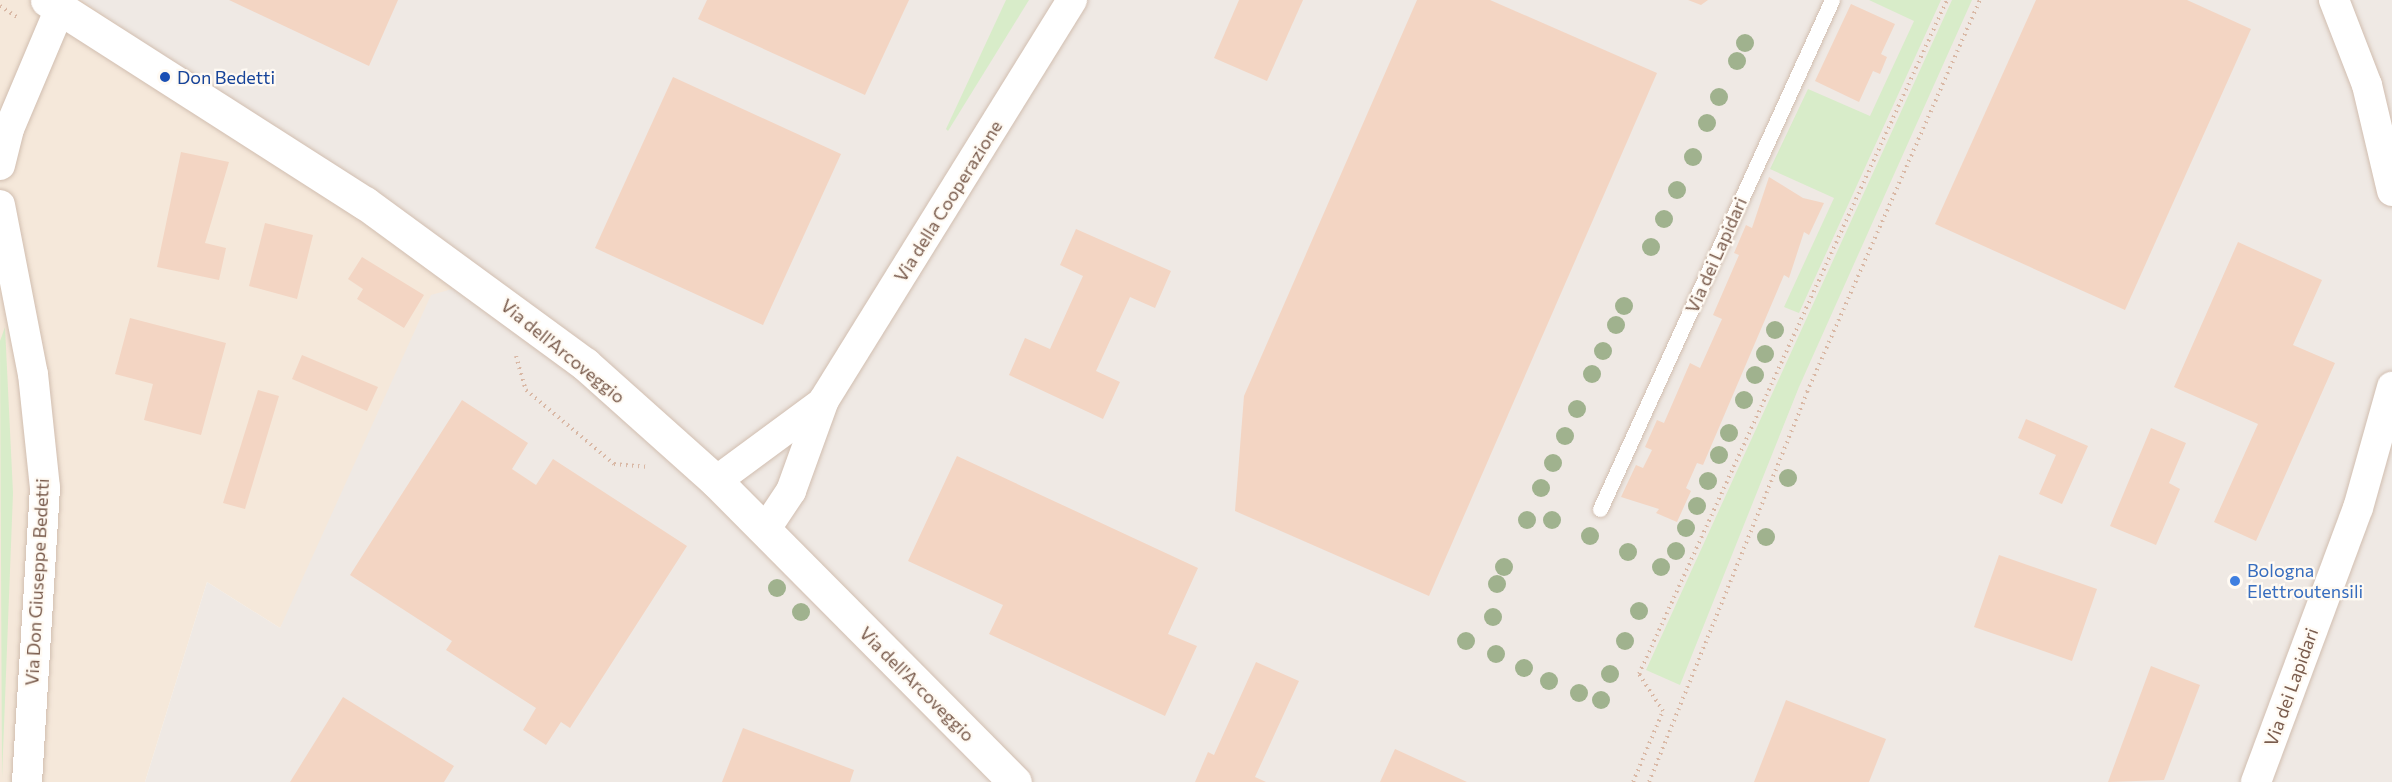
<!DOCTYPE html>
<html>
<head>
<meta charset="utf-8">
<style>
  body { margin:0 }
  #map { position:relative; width:2392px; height:782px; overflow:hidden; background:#fdf6ec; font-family:Commissioner,sans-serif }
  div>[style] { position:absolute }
  .residential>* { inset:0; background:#f5e8da }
  .industrial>* { inset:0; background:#efe9e4 }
  .green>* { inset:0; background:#d8ecc9 }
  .building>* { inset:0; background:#f3d5c3 }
  .path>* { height:4px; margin-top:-2px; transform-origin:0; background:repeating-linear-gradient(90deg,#d9b8a5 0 1.5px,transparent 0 6px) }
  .roads { filter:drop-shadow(0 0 2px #d1beb0) drop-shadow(0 0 2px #d1beb0) }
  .service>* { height:15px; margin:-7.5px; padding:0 7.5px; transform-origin:7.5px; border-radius:7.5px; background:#fff }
  .minor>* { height:30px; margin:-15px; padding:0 15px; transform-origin:15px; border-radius:15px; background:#fff }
  .tertiary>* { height:33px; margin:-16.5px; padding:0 16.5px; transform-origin:16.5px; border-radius:16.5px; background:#fff }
  .trees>* { width:18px; height:18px; margin:-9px; border-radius:50%; background:#a0b28e }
  .dots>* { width:16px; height:16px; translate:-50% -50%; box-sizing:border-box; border:3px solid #fffaf3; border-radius:50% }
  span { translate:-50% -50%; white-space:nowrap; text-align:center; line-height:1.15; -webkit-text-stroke:4.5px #fffaf3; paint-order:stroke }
  .transit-label { font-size:18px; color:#164399 }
  .left { translate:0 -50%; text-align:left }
  .street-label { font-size:18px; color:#7a5c4d }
  .shop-label { font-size:18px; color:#366cbe }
</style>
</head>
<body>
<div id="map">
  <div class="residential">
    <div style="clip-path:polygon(0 0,81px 0,492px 277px,280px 628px,207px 582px,145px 782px,0 782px)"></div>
  </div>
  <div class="industrial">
    <div style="clip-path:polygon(81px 0,2392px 0,2392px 782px,145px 782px,207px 582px,280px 628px,431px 295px,491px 278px)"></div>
  </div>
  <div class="green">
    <div style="clip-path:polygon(1006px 0,1029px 0,948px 131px,946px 129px)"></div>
    <div style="clip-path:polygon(1869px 0,1941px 0,1799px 313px,1784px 307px,1834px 198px,1770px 169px,1808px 89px,1870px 116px,1914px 21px)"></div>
    <div style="clip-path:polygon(1952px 0,1972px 0,1799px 387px,1680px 685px,1646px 670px)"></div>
    <div style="clip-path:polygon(5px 327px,13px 493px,2px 778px,0 341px)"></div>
  </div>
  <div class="building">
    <div style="clip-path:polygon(229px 0,398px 0,369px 66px)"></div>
    <div style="clip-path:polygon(707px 0,909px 0,865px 95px,698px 19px)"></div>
    <div style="clip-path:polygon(1239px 0,1303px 0,1267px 81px,1214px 58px)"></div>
    <div style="clip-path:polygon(1417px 0,1490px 0,1657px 73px,1429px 596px,1235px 511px,1244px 396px)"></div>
    <div style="clip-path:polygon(1688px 0,1708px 0,1701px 5px)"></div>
    <div style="clip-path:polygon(2036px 0,2187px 0,2251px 29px,2125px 310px,1935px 224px)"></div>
    <div style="clip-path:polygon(1851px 4px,1895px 24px,1881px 54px,1887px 57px,1880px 74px,1873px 71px,1859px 102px,1815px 81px)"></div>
    <div style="clip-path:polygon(673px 77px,841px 154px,763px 325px,595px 248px)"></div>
    <div style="clip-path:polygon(181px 152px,229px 162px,205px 243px,226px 248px,219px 280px,157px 267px)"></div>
    <div style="clip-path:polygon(1769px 177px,1803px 198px,1824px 203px,1809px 235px,1804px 232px,1789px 278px,1784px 275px,1703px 465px,1697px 463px,1686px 488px,1691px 491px,1677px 522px,1656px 513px,1659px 509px,1621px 497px,1636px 465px,1643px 468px,1652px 450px,1645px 447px,1657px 420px,1664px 423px,1690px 363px,1700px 368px,1722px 319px,1713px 315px,1739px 255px,1734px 253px,1746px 225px,1752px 228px)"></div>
    <div style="clip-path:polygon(265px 223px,313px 235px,297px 299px,249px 286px)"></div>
    <div style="clip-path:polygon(1076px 229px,1171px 271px,1155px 308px,1130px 297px,1096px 371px,1120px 382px,1103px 419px,1009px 375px,1025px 338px,1050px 349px,1083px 276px,1060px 265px)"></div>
    <div style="clip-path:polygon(2238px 242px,2322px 280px,2293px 345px,2335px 363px,2256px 541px,2214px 522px,2258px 424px,2174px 387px)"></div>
    <div style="clip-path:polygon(362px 257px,424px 295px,404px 328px,357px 299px,363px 289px,348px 279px)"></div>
    <div style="clip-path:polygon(130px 318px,226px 343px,201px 435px,144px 420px,153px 384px,115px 374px)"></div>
    <div style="clip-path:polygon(302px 355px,378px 387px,367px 411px,292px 379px)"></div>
    <div style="clip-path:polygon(258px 390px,279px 396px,245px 509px,223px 503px)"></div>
    <div style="clip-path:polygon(462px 400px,528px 443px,512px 469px,536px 485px,553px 459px,687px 546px,570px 728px,561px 722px,546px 745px,523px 730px,536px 708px,446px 650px,452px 641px,350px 575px)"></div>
    <div style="clip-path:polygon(2026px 419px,2088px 446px,2062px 504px,2039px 494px,2056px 455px,2018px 438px)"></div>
    <div style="clip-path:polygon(2151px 428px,2186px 443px,2169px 483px,2180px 489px,2156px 545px,2110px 526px)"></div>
    <div style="clip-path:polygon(957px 456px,1198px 568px,1168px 634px,1197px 646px,1165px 716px,989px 634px,1003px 605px,908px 561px)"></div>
    <div style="clip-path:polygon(1999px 555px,2097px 589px,2072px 661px,1974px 627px)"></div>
    <div style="clip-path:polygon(1256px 662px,1299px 681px,1255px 777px,1266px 782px,1195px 782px,1208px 752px,1214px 755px)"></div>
    <div style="clip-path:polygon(2151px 666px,2200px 685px,2164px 780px,2108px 782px)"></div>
    <div style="clip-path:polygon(343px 697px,454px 766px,444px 782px,290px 782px)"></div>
    <div style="clip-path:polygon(1786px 700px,1886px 739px,1869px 782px,1754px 782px)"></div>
    <div style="clip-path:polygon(743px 728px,854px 770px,850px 782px,722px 782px)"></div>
    <div style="clip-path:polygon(1395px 749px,1467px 782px,1380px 782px)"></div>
  </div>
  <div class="path">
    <div style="left:0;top:6px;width:20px;rotate:33deg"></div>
    <div style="left:516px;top:356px;width:35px;rotate:74deg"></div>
    <div style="left:526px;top:390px;width:115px;rotate:40.1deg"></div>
    <div style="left:614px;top:464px;width:34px;rotate:5deg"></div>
    <div style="left:1633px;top:782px;width:77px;rotate:-67.1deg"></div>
    <div style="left:1663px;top:711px;width:44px;rotate:-123deg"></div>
    <div style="left:1639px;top:674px;width:741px;rotate:-65.44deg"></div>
    <div style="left:1649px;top:782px;width:421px;rotate:-67.9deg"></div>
    <div style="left:1807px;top:392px;width:428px;rotate:-66.2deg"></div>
  </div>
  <div class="roads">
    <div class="service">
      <div style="left:1600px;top:509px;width:559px;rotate:-65.5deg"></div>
    </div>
    <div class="minor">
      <div style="left:2334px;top:0;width:91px;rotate:68.8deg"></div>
      <div style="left:2367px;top:85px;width:109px;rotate:76.7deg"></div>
      <div style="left:0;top:165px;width:37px;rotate:-76deg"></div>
      <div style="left:9px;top:129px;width:131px;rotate:-67.1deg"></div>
      <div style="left:0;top:205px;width:172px;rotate:79deg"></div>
      <div style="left:33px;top:374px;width:115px;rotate:84deg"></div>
      <div style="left:45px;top:488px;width:295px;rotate:93.5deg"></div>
      <div style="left:716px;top:481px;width:128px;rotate:-36.4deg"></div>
      <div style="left:765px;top:530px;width:47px;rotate:-56.3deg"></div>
      <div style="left:791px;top:491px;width:97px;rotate:-70.1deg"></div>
      <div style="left:824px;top:400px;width:471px;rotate:-58.2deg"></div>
      <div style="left:2256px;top:782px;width:292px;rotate:-69.6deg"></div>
      <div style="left:2358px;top:508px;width:126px;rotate:-74.3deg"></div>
    </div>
    <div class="tertiary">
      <div style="left:47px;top:0;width:377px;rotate:32.6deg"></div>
      <div style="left:365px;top:203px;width:273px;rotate:36.2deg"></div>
      <div style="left:585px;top:364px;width:176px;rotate:41.8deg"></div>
      <div style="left:716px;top:481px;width:424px;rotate:45.2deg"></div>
    </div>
  </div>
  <div class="trees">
    <div style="left:1745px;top:43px"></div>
    <div style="left:1737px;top:61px"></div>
    <div style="left:1719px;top:97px"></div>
    <div style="left:1707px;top:123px"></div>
    <div style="left:1693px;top:157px"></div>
    <div style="left:1677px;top:190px"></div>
    <div style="left:1664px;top:219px"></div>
    <div style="left:1651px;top:247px"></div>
    <div style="left:1624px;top:306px"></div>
    <div style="left:1616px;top:325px"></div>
    <div style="left:1775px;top:330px"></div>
    <div style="left:1603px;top:351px"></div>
    <div style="left:1765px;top:354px"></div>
    <div style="left:1592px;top:374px"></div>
    <div style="left:1755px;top:375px"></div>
    <div style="left:1744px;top:400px"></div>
    <div style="left:1577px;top:409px"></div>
    <div style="left:1729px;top:433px"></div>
    <div style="left:1565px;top:436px"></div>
    <div style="left:1719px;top:455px"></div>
    <div style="left:1553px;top:463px"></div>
    <div style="left:1788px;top:478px"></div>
    <div style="left:1708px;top:481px"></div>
    <div style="left:1541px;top:488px"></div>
    <div style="left:1697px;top:506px"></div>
    <div style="left:1527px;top:520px"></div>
    <div style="left:1552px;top:520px"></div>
    <div style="left:1686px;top:528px"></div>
    <div style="left:1590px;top:536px"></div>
    <div style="left:1766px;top:537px"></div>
    <div style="left:1676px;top:551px"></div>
    <div style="left:1628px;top:552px"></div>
    <div style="left:1504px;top:567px"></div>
    <div style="left:1661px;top:567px"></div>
    <div style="left:1497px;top:584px"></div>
    <div style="left:777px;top:588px"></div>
    <div style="left:1639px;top:611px"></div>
    <div style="left:801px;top:612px"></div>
    <div style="left:1493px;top:617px"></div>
    <div style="left:1466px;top:641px"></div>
    <div style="left:1625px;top:641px"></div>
    <div style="left:1496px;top:654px"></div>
    <div style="left:1524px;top:668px"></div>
    <div style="left:1610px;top:674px"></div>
    <div style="left:1549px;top:681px"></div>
    <div style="left:1579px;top:693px"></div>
    <div style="left:1601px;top:700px"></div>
  </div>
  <div class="dots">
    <div style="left:165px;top:77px;background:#1a4fb4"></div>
    <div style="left:2235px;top:581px;background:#3f7fe0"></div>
  </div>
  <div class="transit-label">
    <span class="left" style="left:177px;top:77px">Don Bedetti</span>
  </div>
  <div class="street-label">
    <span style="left:948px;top:201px;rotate:-58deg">Via della Cooperazione</span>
    <span style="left:1716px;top:255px;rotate:-66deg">Via dei Lapidari</span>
    <span style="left:563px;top:351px;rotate:39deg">Via dell'Arcoveggio</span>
    <span style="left:37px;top:582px;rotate:-87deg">Via Don Giuseppe Bedetti</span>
    <span style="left:917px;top:684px;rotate:45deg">Via dell'Arcoveggio</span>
    <span style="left:2291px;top:687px;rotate:-70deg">Via dei Lapidari</span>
  </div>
  <div class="shop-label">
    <span class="left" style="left:2247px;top:581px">Bologna<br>Elettroutensili</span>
  </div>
</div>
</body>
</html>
